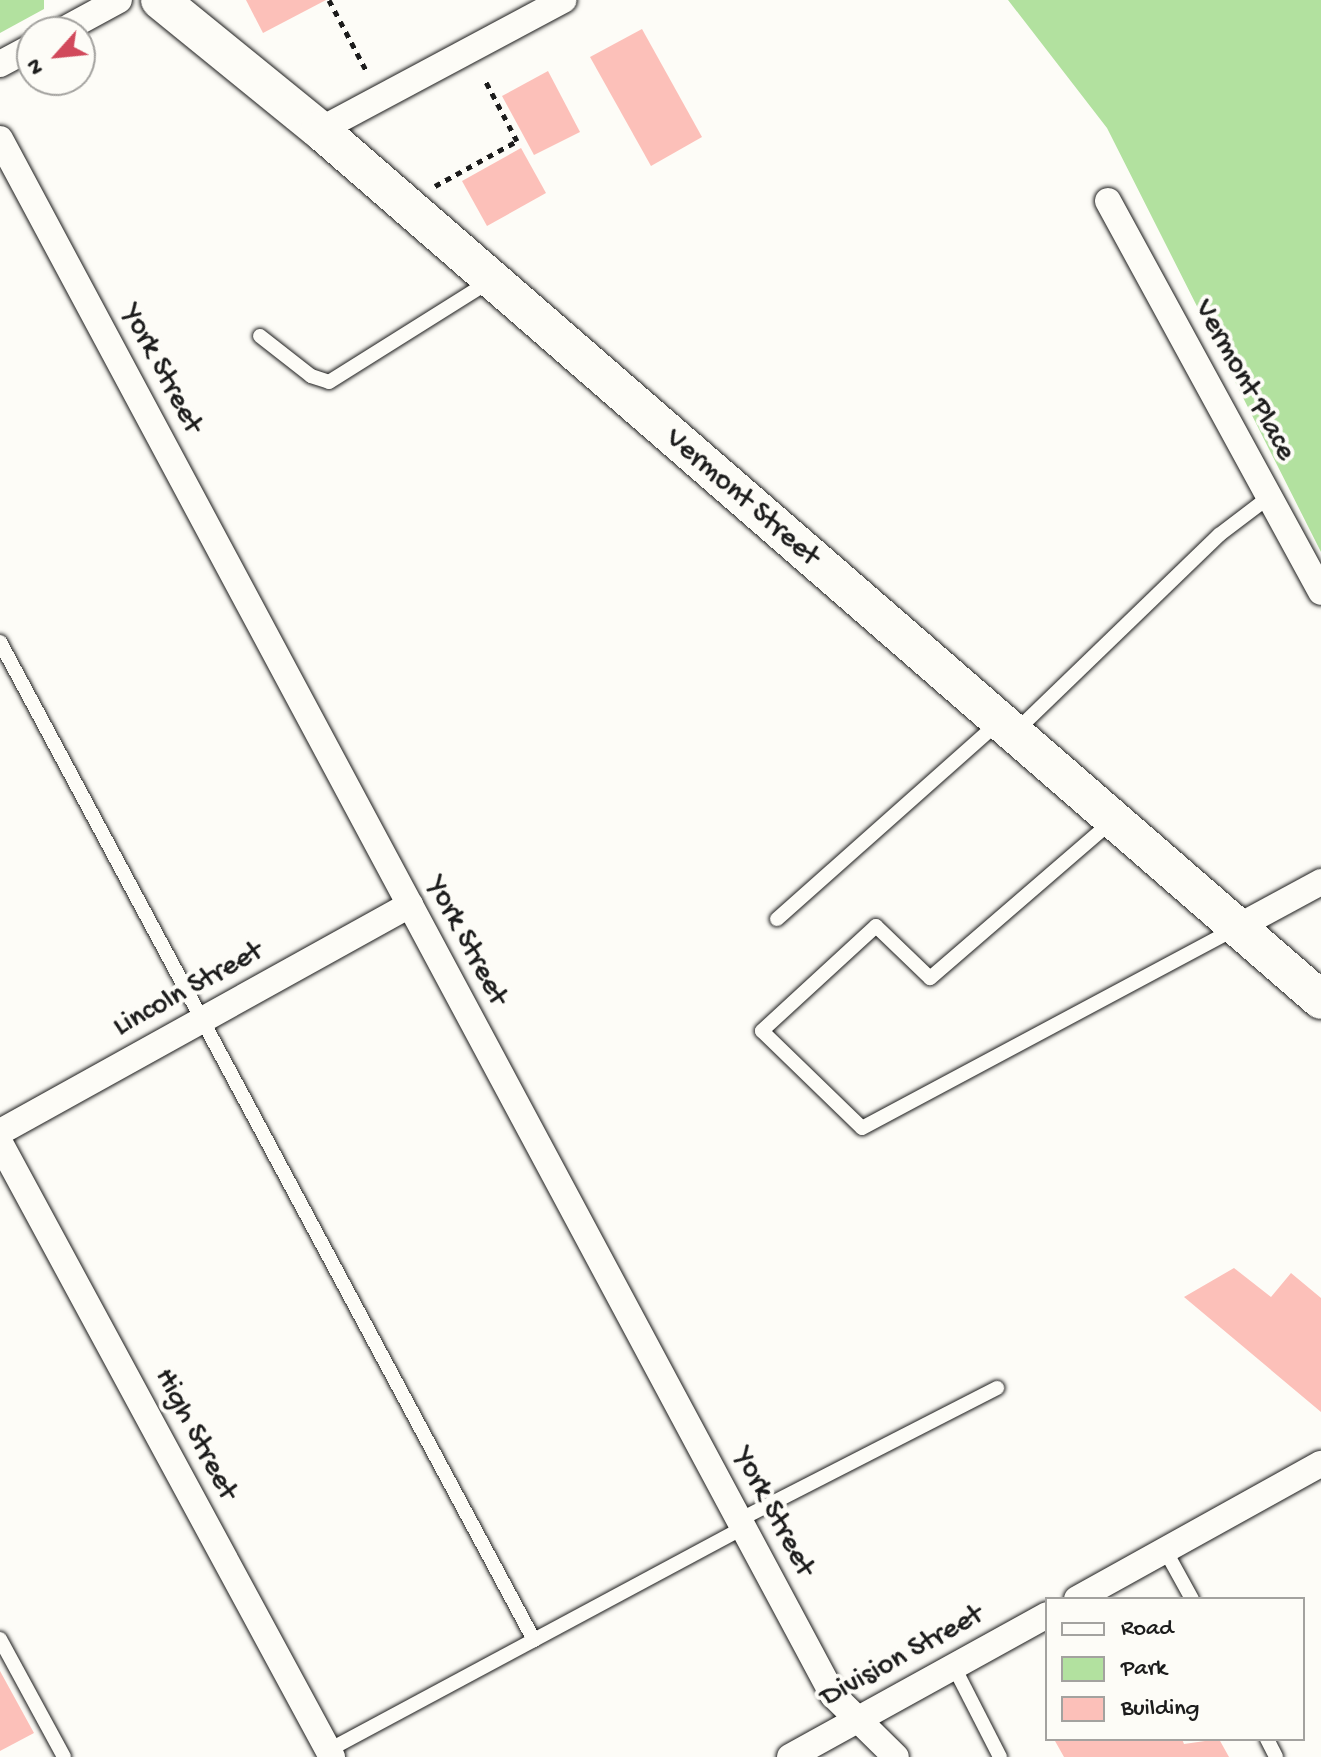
<!DOCTYPE html>
<html>
<head>
<meta charset="utf-8">
<style>
  body { margin:0 }
  #map { position:relative; width:1321px; height:1757px; overflow:hidden; background:#fdfcf7; font-family:"Gochi Hand",sans-serif }
  div>[style] { position:absolute }
  .green>* { inset:0; background:#b2e19f }
  .building>* { inset:0; background:#fcc0b9 }
  .path>* { height:5px; margin-top:-2.5px; transform-origin:0; background:repeating-linear-gradient(90deg,#1c1c1c 0 6px,transparent 0 12px) }
  .roads { filter:drop-shadow(0 0 2px #1c1c1c) drop-shadow(0 0 2px #1c1c1c) }
  .lane>* { height:14px; margin:-7px; padding:0 7px; transform-origin:7px; border-radius:7px; background:#fdfcf7 }
  .street>* { height:26px; margin:-13px; padding:0 13px; transform-origin:13px; border-radius:13px; background:#fdfcf7 }
  .secondary>* { height:38px; margin:-19px; padding:0 19px; transform-origin:19px; border-radius:19px; background:#fdfcf7 }
  span { translate:-50% -50%; white-space:nowrap; text-align:center; line-height:1.15; -webkit-text-stroke:8px #fdfcf7; paint-order:stroke }
  .street-label { font-size:30px; color:#1c1c1c }
  .legend { position:absolute; left:1045px; top:1597px; width:260px; height:144px; box-sizing:border-box; background:#fdfcf7; border:2px solid #a3a29f; margin:0; padding:10px 14px; list-style:none; font-size:24px; color:#1c1c1c }
  .legend li { display:flex; align-items:center; gap:16px; height:40px }
  .legend b { width:40px; border:2px solid #a3a29f }
  .north { position:absolute; left:16px; top:16px; width:80px; height:80px; box-sizing:border-box; background:#fdfcf7; border:2px solid #a3a29f; border-radius:50%; rotate:243deg; font-size:22px; font-weight:700; line-height:32px; text-align:center; color:#1c1c1c }
  .north::after { content:''; display:block; margin:auto; width:28px; height:36px; background:#d1495b; clip-path:polygon(50% 0,100% 100%,50% 72%,0 100%) }
</style>
</head>
<body>
<div id="map">
  <div class="green">
    <div style="clip-path:polygon(0 0,44px 0,44px 9px,0 33px)"></div>
    <div style="clip-path:polygon(1008px 0,1321px 0,1321px 552px,1107px 128px)"></div>
  </div>
  <div class="building">
    <div style="clip-path:polygon(246px 0,326px 0,263px 33px)"></div>
    <div style="clip-path:polygon(642px 29px,702px 137px,651px 166px,590px 57px)"></div>
    <div style="clip-path:polygon(548px 71px,580px 132px,534px 155px,502px 96px)"></div>
    <div style="clip-path:polygon(521px 148px,546px 193px,487px 226px,462px 181px)"></div>
    <div style="clip-path:polygon(1234px 1268px,1271px 1297px,1291px 1273px,1321px 1298px,1321px 1412px,1184px 1297px)"></div>
    <div style="clip-path:polygon(0 1671px,34px 1733px,0 1751px)"></div>
    <div style="clip-path:polygon(1182px 1739px,1184px 1744px,1219px 1739px,1229px 1757px,1064px 1757px,1055px 1741px)"></div>
  </div>
  <div class="path">
    <div style="left:329px;top:0;width:81px;rotate:62.2deg"></div>
    <div style="left:435px;top:186px;width:94px;rotate:-28.8deg"></div>
    <div style="left:517px;top:141px;width:69px;rotate:-117.7deg"></div>
  </div>
  <div class="roads">
    <div class="lane">
      <div style="left:260px;top:336px;width:65px;rotate:38.1deg"></div>
      <div style="left:311px;top:376px;width:19px;rotate:18deg"></div>
      <div style="left:329px;top:382px;width:190px;rotate:-32.1deg"></div>
      <div style="left:0;top:642px;width:1132px;rotate:61.85deg"></div>
      <div style="left:1015px;top:732px;width:284px;rotate:-44deg"></div>
      <div style="left:1219px;top:535px;width:63px;rotate:-37.2deg"></div>
      <div style="left:1111px;top:822px;width:239px;rotate:139.2deg"></div>
      <div style="left:930px;top:978px;width:75px;rotate:-136.1deg"></div>
      <div style="left:876px;top:926px;width:155px;rotate:137.4deg"></div>
      <div style="left:762px;top:1031px;width:139px;rotate:44.1deg"></div>
      <div style="left:862px;top:1128px;width:424px;rotate:-28.1deg"></div>
      <div style="left:777px;top:919px;width:295px;rotate:-41.6deg"></div>
      <div style="left:739px;top:1520px;width:290px;rotate:-27.1deg"></div>
      <div style="left:1165px;top:1550px;width:56px;rotate:61.1deg"></div>
      <div style="left:0;top:1639px;width:134px;rotate:61.5deg"></div>
      <div style="left:954px;top:1667px;width:101px;rotate:62.9deg"></div>
      <div style="left:1267px;top:1739px;width:20px;rotate:63deg"></div>
      <div style="left:325px;top:1752px;width:476px;rotate:-28.2deg"></div>
    </div>
    <div class="street">
      <div style="left:60px;top:32px;width:67px;rotate:-28.5deg"></div>
      <div style="left:0;top:64px;width:36px;rotate:-28deg"></div>
      <div style="left:320px;top:130px;width:276px;rotate:-28.1deg"></div>
      <div style="left:0;top:139px;width:1765px;rotate:61.84deg"></div>
      <div style="left:833px;top:1695px;width:88px;rotate:44.5deg"></div>
      <div style="left:1108px;top:201px;width:445px;rotate:61.4deg"></div>
      <div style="left:1236px;top:928px;width:97px;rotate:-28.4deg"></div>
      <div style="left:0;top:1132px;width:469px;rotate:-29deg"></div>
      <div style="left:0;top:1143px;width:698px;rotate:61.6deg"></div>
      <div style="left:1077px;top:1599px;width:279px;rotate:-29deg"></div>
      <div style="left:790px;top:1757px;width:294px;rotate:-28.9deg"></div>
    </div>
    <div class="secondary">
      <div style="left:160px;top:0;width:206px;rotate:39.1deg"></div>
      <div style="left:320px;top:130px;width:1326px;rotate:40.99deg"></div>
    </div>
  </div>
  <div class="street-label">
    <span style="left:160px;top:370px;rotate:62deg">York Street</span>
    <span style="left:1243px;top:381px;rotate:61deg">Vermont Place</span>
    <span style="left:741px;top:499px;rotate:41deg">Vermont Street</span>
    <span style="left:465px;top:942px;rotate:62deg">York Street</span>
    <span style="left:189px;top:991px;rotate:-29deg">Lincoln Street</span>
    <span style="left:194px;top:1435px;rotate:62deg">High Street</span>
    <span style="left:772px;top:1513px;rotate:62deg">York Street</span>
    <span style="left:903px;top:1658px;rotate:-29deg">Division Street</span>
  </div>
  <ul class="legend">
  <li><b style="height:10px;background:#fdfcf7"></b>Road</li>
  <li><b style="height:22px;background:#b2e19f"></b>Park</li>
  <li><b style="height:22px;background:#fcc0b9"></b>Building</li>
  </ul>
  <div class="north">N</div>
</div>
</body>
</html>
